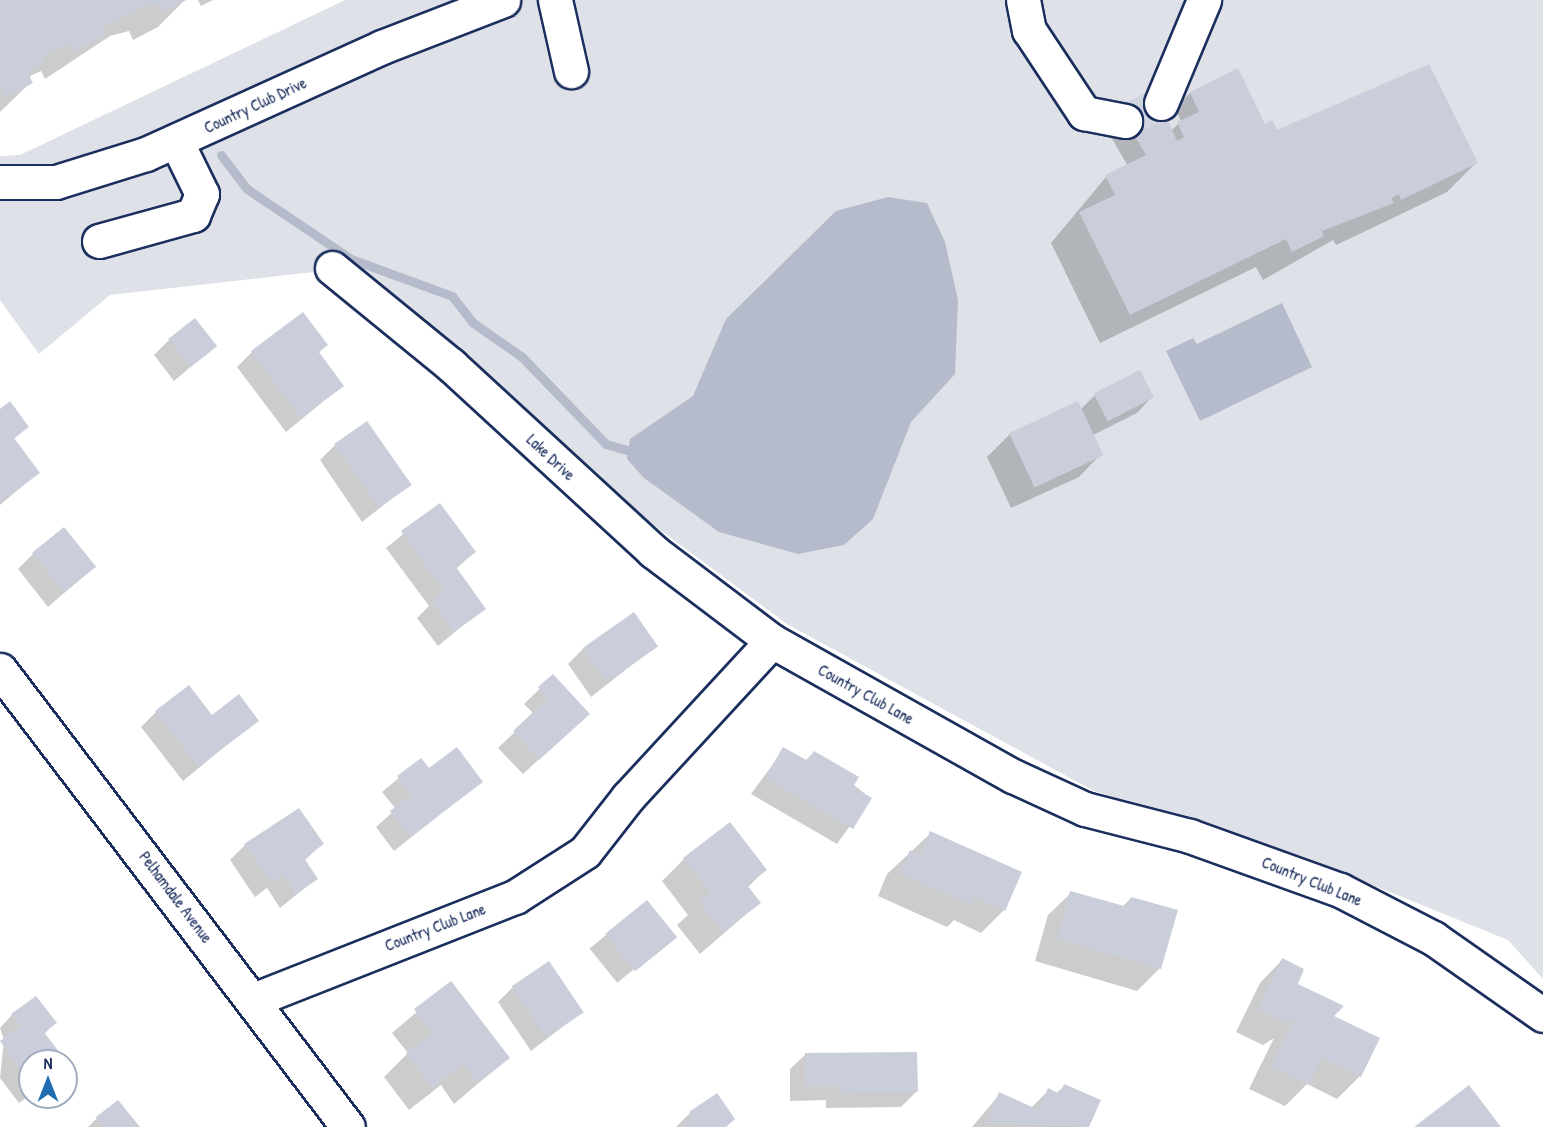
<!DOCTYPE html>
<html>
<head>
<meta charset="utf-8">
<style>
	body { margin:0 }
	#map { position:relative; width:1543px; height:1127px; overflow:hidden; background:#fff; font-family:"Patrick Hand",sans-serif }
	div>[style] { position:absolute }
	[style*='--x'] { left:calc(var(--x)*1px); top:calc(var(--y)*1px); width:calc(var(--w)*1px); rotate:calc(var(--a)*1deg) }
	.green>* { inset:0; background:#dee1e7 }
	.water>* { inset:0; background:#b5bbca }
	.shadow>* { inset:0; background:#0003; transform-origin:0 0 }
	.stream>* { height:9px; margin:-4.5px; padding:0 4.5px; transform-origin:4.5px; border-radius:4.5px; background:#b5bbca }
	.building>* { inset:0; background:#caceda; transform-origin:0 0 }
	.minor-tunnel>* { height:33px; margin-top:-16.5px; transform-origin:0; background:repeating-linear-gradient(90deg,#d1d5df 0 33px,transparent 0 49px) }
	.roads { filter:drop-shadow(2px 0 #1b2f5e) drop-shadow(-2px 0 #1b2f5e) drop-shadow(0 2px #1b2f5e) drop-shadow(0 -2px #1b2f5e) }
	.minor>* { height:33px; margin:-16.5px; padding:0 16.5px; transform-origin:16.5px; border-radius:16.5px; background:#fff }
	span { translate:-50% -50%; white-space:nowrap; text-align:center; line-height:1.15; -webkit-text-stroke:4.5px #fff; paint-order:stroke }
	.street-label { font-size:16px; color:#1b2f5e }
	.north { position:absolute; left:18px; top:1049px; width:60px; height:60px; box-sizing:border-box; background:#fff; border:2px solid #a4acbf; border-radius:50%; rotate:0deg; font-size:16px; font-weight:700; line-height:24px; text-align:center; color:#1b2f5e }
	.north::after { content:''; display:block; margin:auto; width:21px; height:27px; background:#1f6fb2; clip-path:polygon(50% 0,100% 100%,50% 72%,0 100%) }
</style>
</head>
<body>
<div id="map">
	<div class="green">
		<div style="clip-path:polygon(345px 0,1543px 0,1543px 979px,1508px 940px,1301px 856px,1094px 791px,787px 624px,586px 475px,358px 267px,110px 295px,39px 354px,0 300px,0 156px,20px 155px)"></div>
	</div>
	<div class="water">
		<div style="clip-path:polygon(888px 197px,927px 203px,945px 242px,958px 300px,955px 374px,911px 422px,873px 519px,844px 545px,798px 554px,719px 532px,644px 478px,627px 459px,630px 439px,693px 396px,726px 319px,836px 211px)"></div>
		<div style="clip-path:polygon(1282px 303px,1312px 367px,1200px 421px,1166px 351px,1193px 338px,1197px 344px)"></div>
	</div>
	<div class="shadow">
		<div style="clip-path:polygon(0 0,185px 0,158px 27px,133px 40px,129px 31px,110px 36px,45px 79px,41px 71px,30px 76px,31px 82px,0 112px)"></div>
		<div style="clip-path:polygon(198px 0,213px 0,201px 6px)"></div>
		<div style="clip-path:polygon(1190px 93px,1277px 132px,1476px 163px,1447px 192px,1372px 228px,1336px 245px,1333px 240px,1263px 280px,1256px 267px,1100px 343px,1051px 243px,1106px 177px,1128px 166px,1105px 127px,1171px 131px,1181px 121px,1175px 108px)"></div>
		<div style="clip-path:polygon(169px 340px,215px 346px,174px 381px,154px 355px)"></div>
		<div style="clip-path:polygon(326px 345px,318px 353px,342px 386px,286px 432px,237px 367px,252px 352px)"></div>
		<div style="clip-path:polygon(1095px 395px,1152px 397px,1137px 413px,1093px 435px,1101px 454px,1079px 477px,1011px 508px,987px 457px,1010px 434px,1081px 409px)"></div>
		<div style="clip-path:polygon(0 410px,27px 427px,13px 440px,38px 473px,0 505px)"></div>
		<div style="clip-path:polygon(335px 445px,409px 485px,362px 522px,320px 460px)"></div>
		<div style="clip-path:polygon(439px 505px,474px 552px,456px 569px,484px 608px,438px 646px,417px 618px,429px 606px,386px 548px)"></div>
		<div style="clip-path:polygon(33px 554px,94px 567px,48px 607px,18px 569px)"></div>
		<div style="clip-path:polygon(656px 646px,591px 697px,568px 664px,583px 649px)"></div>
		<div style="clip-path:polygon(553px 676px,588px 714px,523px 774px,498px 748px,534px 714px,524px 704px)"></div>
		<div style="clip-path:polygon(156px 712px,212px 717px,257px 720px,183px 781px,141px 727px)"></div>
		<div style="clip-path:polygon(784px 749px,805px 761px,814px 752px,870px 798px,837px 844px,751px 794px)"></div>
		<div style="clip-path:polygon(420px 760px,429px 770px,481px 782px,394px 851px,376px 827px,396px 809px,382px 792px)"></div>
		<div style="clip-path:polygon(931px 833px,1004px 910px,981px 933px,954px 920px,947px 927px,878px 896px,887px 874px)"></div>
		<div style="clip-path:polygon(322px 844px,304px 861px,316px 879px,280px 908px,267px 888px,255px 897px,230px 860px,245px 845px)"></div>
		<div style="clip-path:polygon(684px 859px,765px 870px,747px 888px,759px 903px,700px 954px,677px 925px,688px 915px,662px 881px)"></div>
		<div style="clip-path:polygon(1071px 893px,1122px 907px,1131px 898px,1160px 968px,1137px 991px,1035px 961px,1048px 915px)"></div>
		<div style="left:647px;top:902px;width:44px;height:74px;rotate:51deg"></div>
		<div style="clip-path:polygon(1282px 960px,1296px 984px,1332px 1017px,1360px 1076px,1337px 1099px,1307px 1084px,1285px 1106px,1249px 1089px,1274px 1038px,1263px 1045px,1236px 1032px,1260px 983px)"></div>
		<div style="clip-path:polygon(451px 983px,508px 1058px,454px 1104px,441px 1085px,409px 1110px,384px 1077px,408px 1053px,392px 1033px)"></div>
		<div style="clip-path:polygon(513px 987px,582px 1012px,531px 1051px,498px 1002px)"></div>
		<div style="clip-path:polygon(12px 1015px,55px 1023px,44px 1034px,64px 1061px,30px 1061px,30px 1095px,19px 1103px,0 1078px,4px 1040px,0 1028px)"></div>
		<div style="clip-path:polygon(806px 1054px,916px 1092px,901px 1107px,826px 1108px,826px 1100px,790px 1101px,790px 1069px)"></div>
		<div style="clip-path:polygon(1064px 1086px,1099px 1101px,1088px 1127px,972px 1127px,1000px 1094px,1031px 1108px,1049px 1090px,1056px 1094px)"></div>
		<div style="clip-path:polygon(118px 1102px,138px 1127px,88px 1127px,97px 1118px)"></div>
		<div style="clip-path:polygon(690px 1113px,724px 1127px,676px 1127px)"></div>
	</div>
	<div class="stream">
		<div style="--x:221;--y:155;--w:43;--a:52.6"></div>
		<div style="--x:247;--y:189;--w:125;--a:33.9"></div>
		<div style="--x:351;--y:259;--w:108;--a:20.1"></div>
		<div style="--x:452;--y:296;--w:33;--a:52"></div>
		<div style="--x:472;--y:322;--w:61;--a:35"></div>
		<div style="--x:522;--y:357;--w:121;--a:46"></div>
		<div style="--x:606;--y:444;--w:22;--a:16"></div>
	</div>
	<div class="building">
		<div style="clip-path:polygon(0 0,186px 0,163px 12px,158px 3px,141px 8px,102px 27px,106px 35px,75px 51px,70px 43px,42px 57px,45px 63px,27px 72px,33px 83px,5px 97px,0 87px)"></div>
		<div style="clip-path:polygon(1429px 64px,1478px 163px,1401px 200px,1399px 194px,1391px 198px,1394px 203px,1322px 231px,1324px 236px,1292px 252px,1286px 239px,1130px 315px,1079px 212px,1115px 195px,1105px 175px,1146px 155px,1119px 110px,1156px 92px,1177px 141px,1184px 137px,1177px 122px,1199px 112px,1190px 92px,1238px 68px,1265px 124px,1272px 120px,1277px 130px)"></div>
		<div style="clip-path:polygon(303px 312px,328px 345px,319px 352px,344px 386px,301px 418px,251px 351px)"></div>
		<div style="left:195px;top:318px;width:36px;height:34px;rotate:52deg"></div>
		<div style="left:1140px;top:370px;width:31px;height:52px;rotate:63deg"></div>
		<div style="clip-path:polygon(10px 401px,29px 427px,14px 438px,40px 473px,0 502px,0 409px)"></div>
		<div style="left:1078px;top:401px;width:60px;height:76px;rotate:65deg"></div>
		<div style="left:367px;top:421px;width:78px;height:40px;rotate:55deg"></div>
		<div style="clip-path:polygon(440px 503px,476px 552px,456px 567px,486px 609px,454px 632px,431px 601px,444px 591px,401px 531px)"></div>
		<div style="left:64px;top:527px;width:51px;height:41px;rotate:51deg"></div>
		<div style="left:634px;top:612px;width:42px;height:63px;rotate:55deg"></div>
		<div style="clip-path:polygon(553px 674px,590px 714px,539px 760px,513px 731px,548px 698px,538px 687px)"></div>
		<div style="clip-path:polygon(189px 685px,212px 715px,239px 694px,259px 721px,198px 767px,155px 711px)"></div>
		<div style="clip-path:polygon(457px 747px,483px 782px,410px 837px,390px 811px,412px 795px,397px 776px,421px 758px,429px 768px)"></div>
		<div style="clip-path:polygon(783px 747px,808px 761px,814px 751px,859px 777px,853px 787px,872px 798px,853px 829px,765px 778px)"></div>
		<div style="clip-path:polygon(299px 808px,324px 844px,304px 858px,318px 879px,296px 894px,283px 874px,271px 883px,244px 844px)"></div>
		<div style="clip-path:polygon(730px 822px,767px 870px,747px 885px,761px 903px,723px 932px,699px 901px,710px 893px,683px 858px)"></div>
		<div style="clip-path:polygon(930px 831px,1022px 872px,1005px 911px,975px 897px,971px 905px,899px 873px,910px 850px,920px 855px)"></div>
		<div style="clip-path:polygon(1070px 891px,1128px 907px,1131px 897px,1178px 910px,1161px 969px,1057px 939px)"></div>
		<div style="left:647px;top:900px;width:48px;height:54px;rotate:51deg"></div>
		<div style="clip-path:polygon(1282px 958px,1304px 969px,1298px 984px,1344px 1006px,1334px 1016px,1380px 1038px,1361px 1077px,1322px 1058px,1309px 1085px,1271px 1066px,1294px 1018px,1286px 1023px,1258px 1009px)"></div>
		<div style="left:549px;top:961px;width:62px;height:45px;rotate:56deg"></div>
		<div style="clip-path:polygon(451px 981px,510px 1058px,478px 1083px,464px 1064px,432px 1088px,406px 1053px,432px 1033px,414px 1009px)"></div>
		<div style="clip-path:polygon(36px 996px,57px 1023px,44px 1032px,66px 1061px,30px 1061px,30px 1082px,0 1041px,20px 1026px,11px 1014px)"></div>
		<div style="clip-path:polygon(917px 1052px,918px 1092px,841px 1093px,841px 1086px,805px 1086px,805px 1053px)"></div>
		<div style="clip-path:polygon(1064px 1084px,1101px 1100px,1089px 1127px,986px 1123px,999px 1092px,1039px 1110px,1048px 1088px,1060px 1094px)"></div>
		<div style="clip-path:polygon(1469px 1085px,1501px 1127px,1414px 1127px)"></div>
		<div style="clip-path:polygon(717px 1093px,735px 1119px,726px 1127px,681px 1127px,694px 1118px,689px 1112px)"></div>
		<div style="clip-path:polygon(118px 1100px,140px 1127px,103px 1127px,96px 1117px)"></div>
	</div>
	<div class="minor-tunnel">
		<div style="--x:1125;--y:121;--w:40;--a:-26.6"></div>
	</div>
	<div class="roads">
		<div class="minor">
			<div style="--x:555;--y:0;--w:73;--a:77.3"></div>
			<div style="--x:1023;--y:0;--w:31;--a:79"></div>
			<div style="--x:1029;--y:30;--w:100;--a:56.5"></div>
			<div style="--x:1084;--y:113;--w:42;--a:11"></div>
			<div style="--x:1161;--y:103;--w:112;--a:-67.3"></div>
			<div style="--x:0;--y:182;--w:56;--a:0"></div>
			<div style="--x:56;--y:182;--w:94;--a:-17.3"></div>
			<div style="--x:146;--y:154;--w:259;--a:-24.4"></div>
			<div style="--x:382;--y:47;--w:130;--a:-21.2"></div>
			<div style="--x:99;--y:241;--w:98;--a:-15.5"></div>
			<div style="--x:193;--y:215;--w:23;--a:-67"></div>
			<div style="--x:202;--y:194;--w:59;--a:-116.1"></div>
			<div style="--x:332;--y:268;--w:154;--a:39.2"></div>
			<div style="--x:451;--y:365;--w:275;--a:42.6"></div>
			<div style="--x:653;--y:551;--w:149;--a:37.1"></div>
			<div style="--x:772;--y:641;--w:276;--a:29.3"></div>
			<div style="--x:1013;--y:776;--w:79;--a:24.6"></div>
			<div style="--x:1085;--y:809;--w:108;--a:14.4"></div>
			<div style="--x:1190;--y:836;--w:159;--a:19.8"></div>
			<div style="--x:1340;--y:890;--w:105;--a:27.3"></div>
			<div style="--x:1433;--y:938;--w:134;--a:35"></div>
			<div style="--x:0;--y:670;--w:574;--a:52.71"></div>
			<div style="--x:253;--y:1000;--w:282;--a:-21.5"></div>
			<div style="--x:515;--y:897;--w:83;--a:-32.7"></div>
			<div style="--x:585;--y:852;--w:70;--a:-52"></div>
			<div style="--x:628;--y:797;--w:212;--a:-47.3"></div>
		</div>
	</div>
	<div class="street-label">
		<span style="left:255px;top:105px;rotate:-25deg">Country Club Drive</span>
		<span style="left:551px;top:457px;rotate:43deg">Lake Drive</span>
		<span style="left:866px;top:694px;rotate:29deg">Country Club Lane</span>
		<span style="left:1312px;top:881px;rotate:22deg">Country Club Lane</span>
		<span style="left:176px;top:897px;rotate:53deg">Pelhamdale Avenue</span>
		<span style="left:435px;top:927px;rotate:-21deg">Country Club Lane</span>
	</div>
	<div class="north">N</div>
</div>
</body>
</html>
